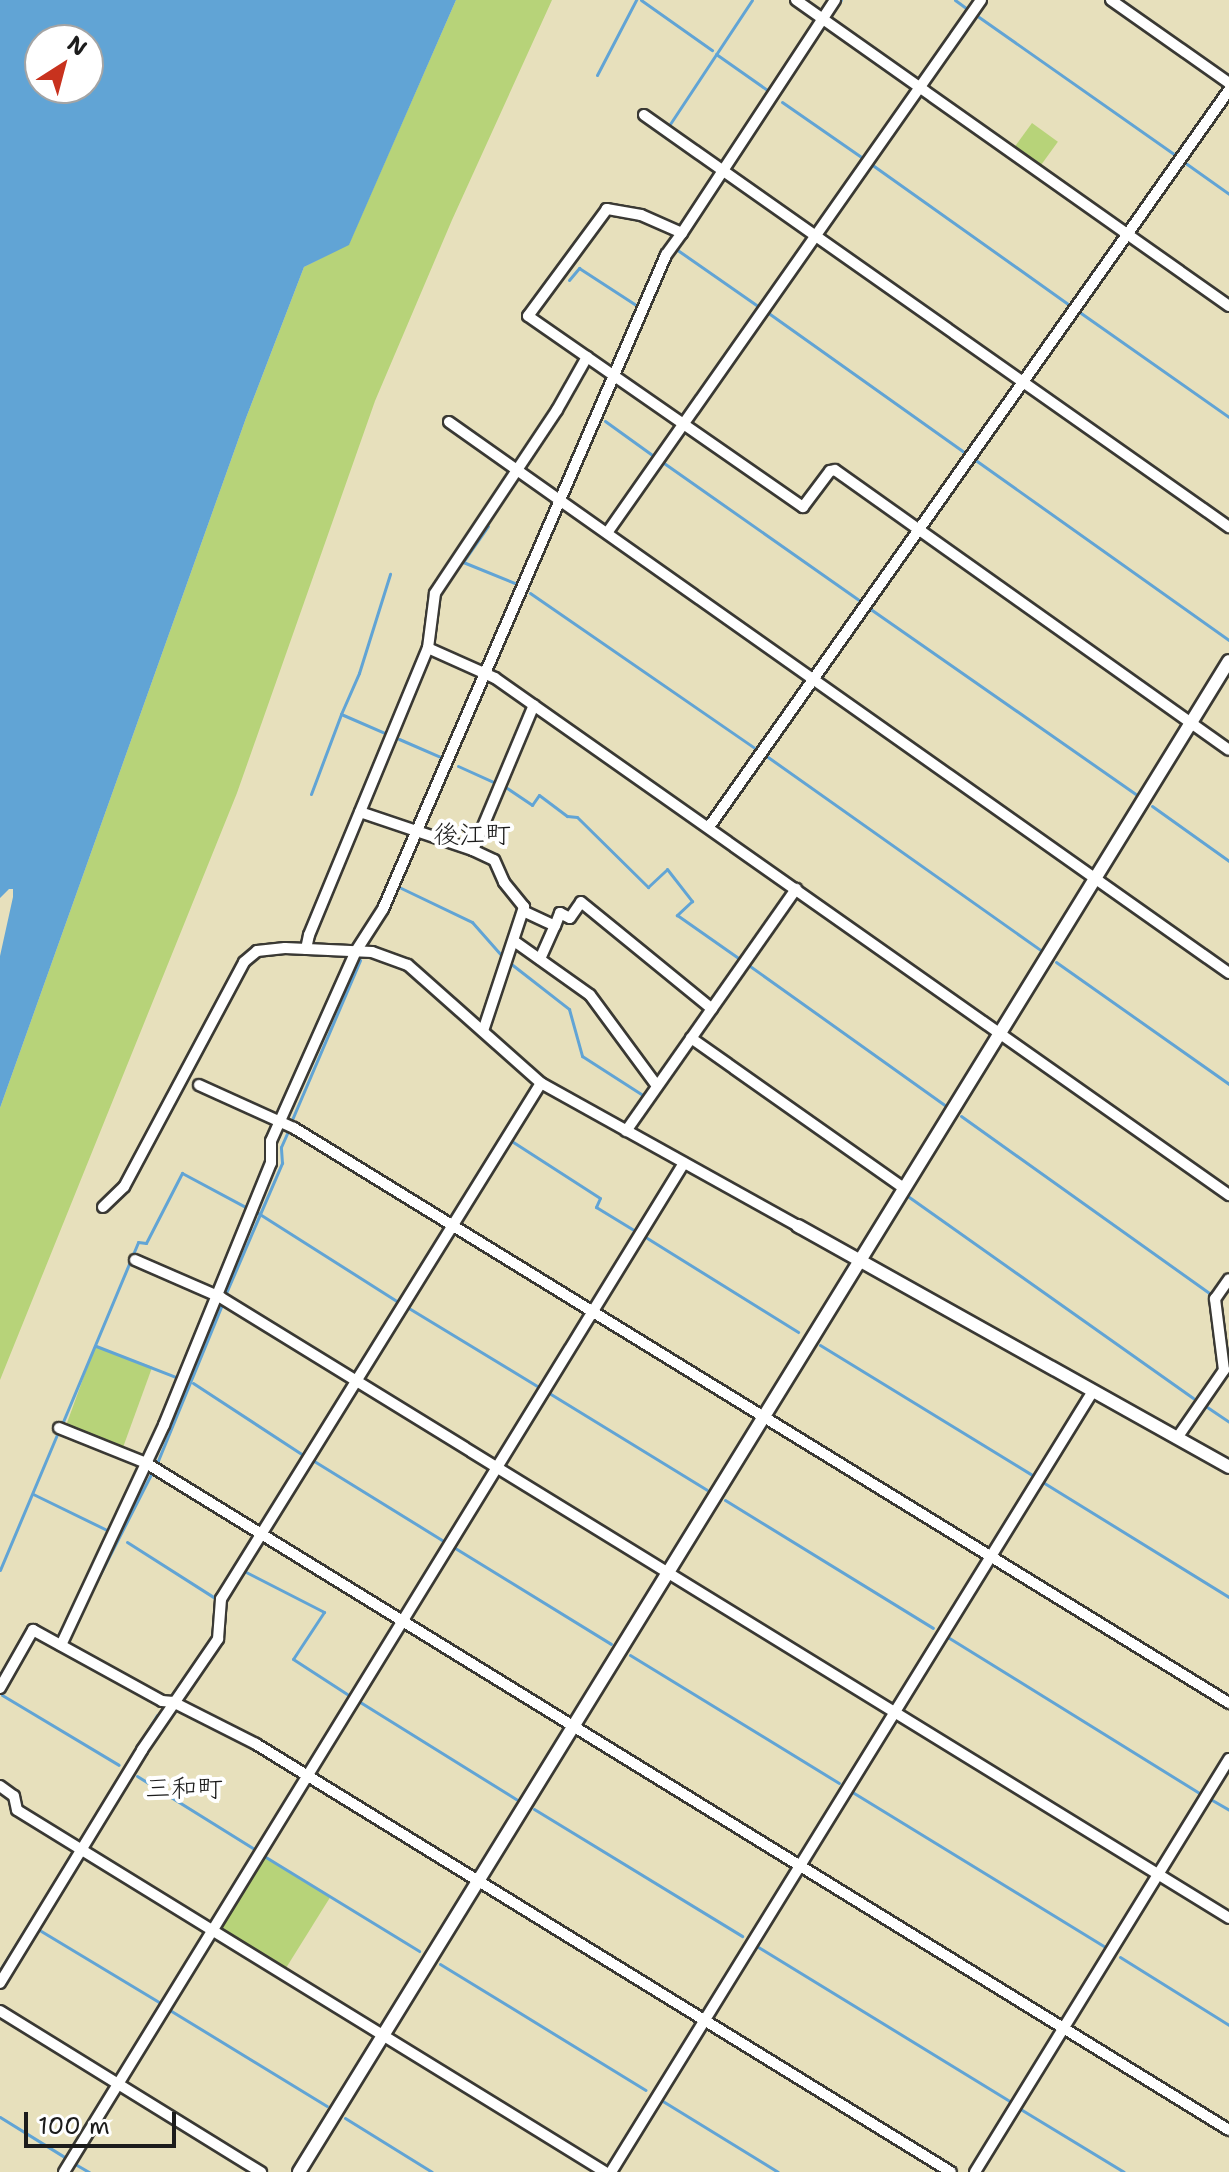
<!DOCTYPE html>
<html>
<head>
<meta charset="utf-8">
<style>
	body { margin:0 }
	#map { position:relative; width:1229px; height:2172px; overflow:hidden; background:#e7e0bc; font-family:"Shantell Sans","Klee One",sans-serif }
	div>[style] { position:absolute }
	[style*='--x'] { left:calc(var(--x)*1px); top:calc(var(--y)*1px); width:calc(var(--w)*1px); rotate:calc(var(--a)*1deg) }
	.green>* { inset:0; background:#b7d379; transform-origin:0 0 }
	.water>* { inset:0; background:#61a4d5 }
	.stream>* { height:3px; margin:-1.5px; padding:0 1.5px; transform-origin:1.5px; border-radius:1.5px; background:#61a4d5 }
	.roads { filter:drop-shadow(2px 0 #3a3934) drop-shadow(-2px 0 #3a3934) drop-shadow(0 2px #3a3934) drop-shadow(0 -2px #3a3934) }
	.minor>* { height:10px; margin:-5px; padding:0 5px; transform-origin:5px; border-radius:5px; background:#fff }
	.tertiary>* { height:12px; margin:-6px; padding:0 6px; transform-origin:6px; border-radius:6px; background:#fff }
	span { translate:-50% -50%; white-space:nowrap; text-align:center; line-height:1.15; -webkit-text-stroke:8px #fff; paint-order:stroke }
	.quarter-label { font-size:26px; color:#1c1c1c }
	.north { position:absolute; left:24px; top:24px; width:80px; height:80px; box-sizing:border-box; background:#fff; border:2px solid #a4a4a4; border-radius:50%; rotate:36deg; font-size:22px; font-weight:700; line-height:32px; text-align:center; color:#1c1c1c }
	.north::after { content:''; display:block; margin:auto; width:28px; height:36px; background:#c8321e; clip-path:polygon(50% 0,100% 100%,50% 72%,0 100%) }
	.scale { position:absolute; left:24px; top:2112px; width:152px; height:36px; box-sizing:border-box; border:4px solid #1c1c1c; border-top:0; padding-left:10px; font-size:24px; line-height:28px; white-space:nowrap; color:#1c1c1c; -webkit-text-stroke:6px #fff; paint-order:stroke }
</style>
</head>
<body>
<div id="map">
	<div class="green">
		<div style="clip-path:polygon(456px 0,552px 0,452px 220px,375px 401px,237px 793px,0 1380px,0 1108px,246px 418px,304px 267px,349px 244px)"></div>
		<div style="left:1032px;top:123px;width:32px;height:32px;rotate:36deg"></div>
		<div style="left:95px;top:1346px;width:61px;height:85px;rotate:20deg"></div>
		<div style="left:264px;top:1856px;width:78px;height:85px;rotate:32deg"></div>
	</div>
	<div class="water">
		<div style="clip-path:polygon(evenodd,0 0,456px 0,349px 245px,304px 267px,246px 418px,0 1108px,0 956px,13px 897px,13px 889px,9px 889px,0 898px,0 0,88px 40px,88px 88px,40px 88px,40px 40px,88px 40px)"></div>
	</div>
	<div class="stream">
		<div style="--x:641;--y:0;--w:87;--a:35.2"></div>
		<div style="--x:955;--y:0;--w:19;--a:36"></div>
		<div style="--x:976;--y:15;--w:247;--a:35.1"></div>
		<div style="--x:810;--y:47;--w:56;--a:-56.6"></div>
		<div style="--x:716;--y:54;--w:66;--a:35.1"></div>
		<div style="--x:597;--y:75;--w:85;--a:-62.5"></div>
		<div style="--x:782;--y:102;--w:100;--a:34.8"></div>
		<div style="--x:668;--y:127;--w:152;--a:-56.5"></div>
		<div style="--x:1184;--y:162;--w:55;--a:35.4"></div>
		<div style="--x:871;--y:164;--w:245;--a:35.4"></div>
		<div style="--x:676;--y:249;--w:101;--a:34.9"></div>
		<div style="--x:569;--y:280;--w:16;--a:-50"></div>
		<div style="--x:579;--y:268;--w:72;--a:33"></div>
		<div style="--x:1078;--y:311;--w:184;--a:35.1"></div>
		<div style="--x:767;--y:312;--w:245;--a:35.4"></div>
		<div style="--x:605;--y:421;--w:62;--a:35.8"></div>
		<div style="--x:974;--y:459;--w:313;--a:35.4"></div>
		<div style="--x:661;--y:461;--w:247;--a:35.1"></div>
		<div style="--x:488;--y:526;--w:44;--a:124.8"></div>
		<div style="--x:463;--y:562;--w:58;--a:22.2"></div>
		<div style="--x:530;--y:593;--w:278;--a:34.6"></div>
		<div style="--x:869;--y:608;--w:325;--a:34.9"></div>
		<div style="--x:341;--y:714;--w:45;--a:-66.3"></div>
		<div style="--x:359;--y:673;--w:104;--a:-72.6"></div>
		<div style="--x:399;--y:739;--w:48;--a:23.4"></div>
		<div style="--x:765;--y:755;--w:339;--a:35.3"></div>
		<div style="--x:458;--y:766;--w:44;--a:24.2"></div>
		<div style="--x:504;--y:786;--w:34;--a:34"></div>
		<div style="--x:532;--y:805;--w:12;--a:-55"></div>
		<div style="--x:539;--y:795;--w:35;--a:37"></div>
		<div style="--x:567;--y:816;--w:10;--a:6"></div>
		<div style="--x:577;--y:817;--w:100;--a:44.6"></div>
		<div style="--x:648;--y:887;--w:26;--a:-43"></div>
		<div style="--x:667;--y:869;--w:41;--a:52"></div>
		<div style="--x:692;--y:901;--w:21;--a:137"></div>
		<div style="--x:677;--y:915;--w:78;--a:35.1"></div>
		<div style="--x:311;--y:794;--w:85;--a:-69.4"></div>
		<div style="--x:341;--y:714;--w:48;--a:23.4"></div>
		<div style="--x:1152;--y:806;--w:95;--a:35.5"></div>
		<div style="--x:401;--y:888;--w:79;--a:25.6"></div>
		<div style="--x:472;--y:922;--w:45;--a:48.6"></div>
		<div style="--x:1056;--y:962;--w:212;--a:35.2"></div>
		<div style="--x:510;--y:963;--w:75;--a:37.9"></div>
		<div style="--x:569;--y:1009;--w:49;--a:74.5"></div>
		<div style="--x:582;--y:1056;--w:74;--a:32.8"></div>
		<div style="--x:644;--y:1096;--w:14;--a:-54"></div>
		<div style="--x:747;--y:964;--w:244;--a:35.5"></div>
		<div style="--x:711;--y:1000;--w:38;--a:-55"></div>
		<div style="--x:961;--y:1116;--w:307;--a:35.5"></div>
		<div style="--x:291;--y:1122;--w:176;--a:-66.9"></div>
		<div style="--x:510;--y:1140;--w:107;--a:32.8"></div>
		<div style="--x:600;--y:1198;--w:10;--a:114"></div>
		<div style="--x:596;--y:1207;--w:48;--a:31.4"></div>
		<div style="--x:909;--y:1197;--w:348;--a:35.3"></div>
		<div style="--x:258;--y:1213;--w:166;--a:32.4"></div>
		<div style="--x:647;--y:1238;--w:178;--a:31.9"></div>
		<div style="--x:226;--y:1293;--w:142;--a:-66.7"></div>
		<div style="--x:282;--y:1163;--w:16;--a:-94"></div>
		<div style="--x:281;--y:1147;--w:20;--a:-66"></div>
		<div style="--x:407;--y:1307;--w:156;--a:31.3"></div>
		<div style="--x:1225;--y:1340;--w:13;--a:81"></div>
		<div style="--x:820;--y:1345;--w:251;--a:31.5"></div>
		<div style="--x:1034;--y:1476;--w:87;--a:121.9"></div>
		<div style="--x:96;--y:1346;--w:88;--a:21.3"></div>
		<div style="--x:193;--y:1383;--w:131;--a:33.2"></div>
		<div style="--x:549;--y:1393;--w:185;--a:31.5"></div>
		<div style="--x:1207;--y:1407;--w:27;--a:34"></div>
		<div style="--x:62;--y:1424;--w:197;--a:-67.3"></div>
		<div style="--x:138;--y:1242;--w:8;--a:7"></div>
		<div style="--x:146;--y:1243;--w:79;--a:-62.8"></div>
		<div style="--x:182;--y:1173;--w:76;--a:28.2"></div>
		<div style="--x:314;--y:1461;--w:154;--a:31.7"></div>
		<div style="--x:157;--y:1463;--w:174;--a:-67.7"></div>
		<div style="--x:1041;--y:1481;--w:221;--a:31.7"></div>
		<div style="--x:33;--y:1494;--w:85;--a:26"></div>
		<div style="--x:725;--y:1500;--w:244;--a:31.6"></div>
		<div style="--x:127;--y:1542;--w:104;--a:32.5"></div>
		<div style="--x:215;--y:1598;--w:10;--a:-53"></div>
		<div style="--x:455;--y:1548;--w:183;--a:31.6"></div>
		<div style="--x:0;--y:1570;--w:150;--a:-67.2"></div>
		<div style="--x:244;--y:1571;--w:90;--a:27.1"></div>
		<div style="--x:324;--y:1612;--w:56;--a:123.4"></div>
		<div style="--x:293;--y:1659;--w:68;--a:33"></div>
		<div style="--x:94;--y:1586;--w:128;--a:-63"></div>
		<div style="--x:946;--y:1636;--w:298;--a:31.8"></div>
		<div style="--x:630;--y:1655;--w:245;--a:31.5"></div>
		<div style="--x:2;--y:1695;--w:136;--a:30.9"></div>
		<div style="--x:360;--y:1702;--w:184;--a:31.9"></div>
		<div style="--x:892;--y:1706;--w:172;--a:-58.3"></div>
		<div style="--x:137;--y:1776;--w:140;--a:31.9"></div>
		<div style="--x:849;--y:1790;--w:300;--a:31.5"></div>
		<div style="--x:1212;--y:1800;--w:20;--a:30"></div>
		<div style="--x:534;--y:1809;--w:244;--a:31.4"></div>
		<div style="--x:79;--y:1842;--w:149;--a:-58.4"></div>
		<div style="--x:264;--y:1856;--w:182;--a:31.5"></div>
		<div style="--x:798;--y:1859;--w:172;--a:-58.5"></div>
		<div style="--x:41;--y:1931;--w:141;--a:31.1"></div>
		<div style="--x:755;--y:1945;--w:299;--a:31.5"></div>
		<div style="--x:1120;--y:1957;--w:128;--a:32"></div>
		<div style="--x:440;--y:1964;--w:241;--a:31.5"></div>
		<div style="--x:0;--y:1970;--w:140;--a:-58.1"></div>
		<div style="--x:168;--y:2009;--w:186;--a:31.4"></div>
		<div style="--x:702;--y:2015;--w:175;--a:-58.6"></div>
		<div style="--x:661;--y:2100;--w:137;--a:31.6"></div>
		<div style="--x:1022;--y:2110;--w:119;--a:31.3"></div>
		<div style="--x:0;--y:2117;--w:78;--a:31.8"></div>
		<div style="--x:345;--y:2118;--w:102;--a:31.8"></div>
		<div style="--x:75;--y:2164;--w:16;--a:30"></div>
	</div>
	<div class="roads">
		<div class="minor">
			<div style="--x:796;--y:0;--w:530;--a:35.25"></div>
			<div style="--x:835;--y:0;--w:279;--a:123.3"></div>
			<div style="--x:682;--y:233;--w:45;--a:-156.3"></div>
			<div style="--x:641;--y:215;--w:35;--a:-170"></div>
			<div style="--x:607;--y:209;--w:133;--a:126.4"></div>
			<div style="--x:528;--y:316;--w:335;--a:34.8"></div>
			<div style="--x:803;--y:507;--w:45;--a:-53.1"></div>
			<div style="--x:830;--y:471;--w:5;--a:-11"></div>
			<div style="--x:835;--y:470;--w:483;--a:35.4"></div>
			<div style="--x:1111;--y:0;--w:144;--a:35.1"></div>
			<div style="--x:644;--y:115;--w:716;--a:35.16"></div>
			<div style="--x:449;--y:422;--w:955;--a:35.24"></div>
			<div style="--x:607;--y:533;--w:651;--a:-54.94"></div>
			<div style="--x:428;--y:648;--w:73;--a:24.1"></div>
			<div style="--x:495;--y:678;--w:898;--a:35.16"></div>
			<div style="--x:360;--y:812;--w:119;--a:18.6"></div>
			<div style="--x:709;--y:827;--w:902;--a:-54.79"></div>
			<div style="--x:523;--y:911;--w:35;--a:25"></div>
			<div style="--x:555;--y:926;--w:14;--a:-69"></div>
			<div style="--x:560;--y:913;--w:11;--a:27"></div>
			<div style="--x:570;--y:918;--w:19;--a:-55"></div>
			<div style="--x:581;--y:902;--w:169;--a:39.2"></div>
			<div style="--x:514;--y:941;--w:93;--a:35.4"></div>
			<div style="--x:590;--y:995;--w:113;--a:53.6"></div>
			<div style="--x:306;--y:949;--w:14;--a:-78"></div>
			<div style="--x:309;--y:935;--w:311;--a:-67.5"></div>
			<div style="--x:428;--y:648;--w:55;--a:-82.7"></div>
			<div style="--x:435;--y:593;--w:220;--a:-56.3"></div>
			<div style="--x:557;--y:410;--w:61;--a:-60.5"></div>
			<div style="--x:540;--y:959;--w:36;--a:-66"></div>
			<div style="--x:483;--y:1031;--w:131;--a:-71.7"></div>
			<div style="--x:524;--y:907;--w:32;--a:-129"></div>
			<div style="--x:504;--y:882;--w:24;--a:-114"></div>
			<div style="--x:494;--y:860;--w:23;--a:-155"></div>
			<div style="--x:473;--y:850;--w:157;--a:-67.2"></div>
			<div style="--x:691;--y:1038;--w:261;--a:35.2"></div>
			<div style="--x:199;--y:1085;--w:104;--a:24.4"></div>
			<div style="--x:294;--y:1128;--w:1098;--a:31.59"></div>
			<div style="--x:626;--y:1131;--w:296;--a:-54.9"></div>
			<div style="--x:103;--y:1207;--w:29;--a:-44"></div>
			<div style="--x:124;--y:1187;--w:255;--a:-61.9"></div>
			<div style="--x:244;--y:962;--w:17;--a:-40"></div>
			<div style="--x:257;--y:951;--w:28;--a:-6"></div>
			<div style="--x:285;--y:948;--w:87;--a:2.6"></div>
			<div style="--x:372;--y:952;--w:38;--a:20"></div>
			<div style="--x:408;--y:965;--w:178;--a:41.6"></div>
			<div style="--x:541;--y:1083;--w:294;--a:29.1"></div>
			<div style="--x:135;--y:1260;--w:93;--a:23.5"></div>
			<div style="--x:220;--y:1297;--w:1185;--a:31.61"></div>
			<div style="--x:59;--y:1428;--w:94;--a:21.9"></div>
			<div style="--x:146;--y:1463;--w:1272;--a:31.63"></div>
			<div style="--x:1177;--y:1438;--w:83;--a:-55.3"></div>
			<div style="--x:1224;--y:1370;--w:72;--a:-97.2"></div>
			<div style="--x:1215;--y:1299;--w:24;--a:-55"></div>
			<div style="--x:61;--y:1645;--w:243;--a:-64.9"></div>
			<div style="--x:164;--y:1425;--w:283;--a:-67.8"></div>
			<div style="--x:271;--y:1163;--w:22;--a:-90"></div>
			<div style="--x:271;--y:1141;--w:208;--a:-65.9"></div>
			<div style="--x:356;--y:951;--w:50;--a:-57.3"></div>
			<div style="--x:383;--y:909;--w:713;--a:-66.6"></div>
			<div style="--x:666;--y:255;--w:27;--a:-54"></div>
			<div style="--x:0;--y:1688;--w:67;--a:-60.4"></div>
			<div style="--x:33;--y:1630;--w:147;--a:28.8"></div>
			<div style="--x:162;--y:1701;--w:11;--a:5"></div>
			<div style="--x:173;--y:1702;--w:93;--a:26.8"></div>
			<div style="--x:256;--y:1744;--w:816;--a:31.63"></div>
			<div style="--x:0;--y:1786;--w:17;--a:36"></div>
			<div style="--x:14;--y:1796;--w:14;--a:78"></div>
			<div style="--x:17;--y:1810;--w:690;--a:31.62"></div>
			<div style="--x:0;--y:1983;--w:273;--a:-58.6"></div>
			<div style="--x:142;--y:1750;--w:135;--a:-55.6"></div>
			<div style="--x:218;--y:1639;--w:40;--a:-85.7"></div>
			<div style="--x:221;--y:1599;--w:607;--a:-58.19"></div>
			<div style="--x:0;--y:2011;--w:307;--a:31.7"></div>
			<div style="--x:64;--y:2172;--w:1184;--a:-58.43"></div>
			<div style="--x:611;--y:2172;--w:918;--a:-58.32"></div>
			<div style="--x:975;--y:2172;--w:485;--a:-58.4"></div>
		</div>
		<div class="tertiary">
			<div style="--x:798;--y:1226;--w:494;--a:29.2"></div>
			<div style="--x:299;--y:2172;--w:1774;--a:-58.39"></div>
		</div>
	</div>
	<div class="quarter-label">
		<span style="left:472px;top:834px">後江町</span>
		<span style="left:184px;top:1788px">三和町</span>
	</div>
	<div class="north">N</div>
	<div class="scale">100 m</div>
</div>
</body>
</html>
